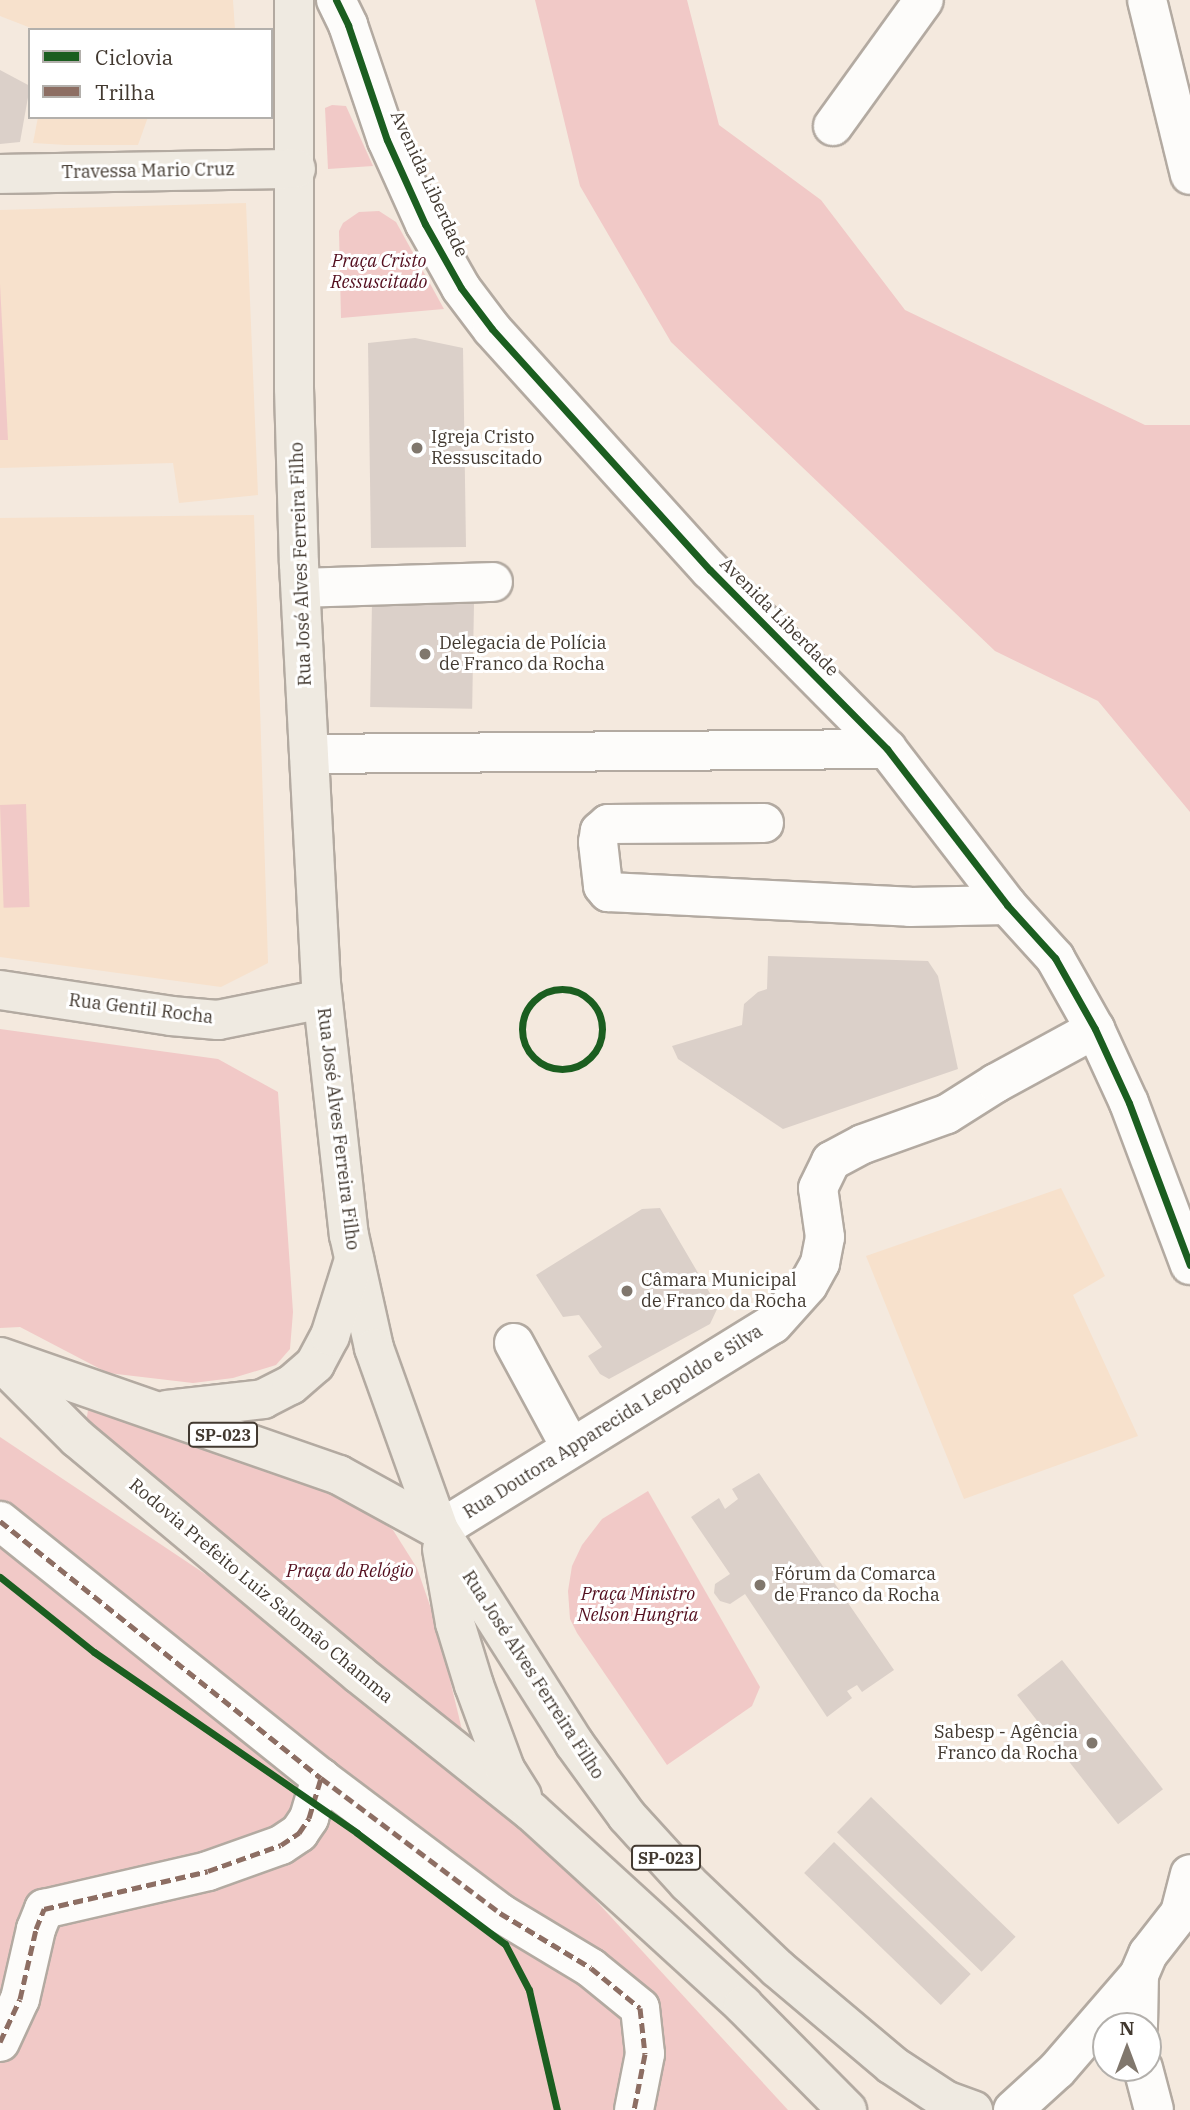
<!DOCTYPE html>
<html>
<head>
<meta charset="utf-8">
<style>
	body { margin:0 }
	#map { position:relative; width:1190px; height:2110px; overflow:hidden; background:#f4e9de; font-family:"IBM Plex Serif",serif }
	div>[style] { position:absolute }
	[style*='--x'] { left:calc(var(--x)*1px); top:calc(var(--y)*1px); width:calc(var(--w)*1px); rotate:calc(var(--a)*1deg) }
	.built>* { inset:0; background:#f7e1cc }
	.green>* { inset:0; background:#f1c9c7; transform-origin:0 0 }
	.building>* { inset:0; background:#dbd0c9; transform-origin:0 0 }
	.roads { filter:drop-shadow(2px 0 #b3aaa1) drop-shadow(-2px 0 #b3aaa1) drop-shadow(0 2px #b3aaa1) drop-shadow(0 -2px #b3aaa1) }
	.minor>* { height:38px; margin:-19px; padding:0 19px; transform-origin:19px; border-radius:19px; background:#fdfcfa }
	.major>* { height:38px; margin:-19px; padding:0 19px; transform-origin:19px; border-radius:19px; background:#efeae1 }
	.quiet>* { height:5px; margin-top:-2.5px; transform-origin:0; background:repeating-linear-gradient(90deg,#8d6e63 0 10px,transparent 0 15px) }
	.cycleway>* { height:7px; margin:-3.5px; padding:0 3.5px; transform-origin:3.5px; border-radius:3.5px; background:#1b5e20 }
	.cycleway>.ring { margin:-3.5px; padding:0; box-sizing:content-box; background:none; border:7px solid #1b5e20; border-radius:50% }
	.dots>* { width:19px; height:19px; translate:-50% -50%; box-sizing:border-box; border:4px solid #fff; border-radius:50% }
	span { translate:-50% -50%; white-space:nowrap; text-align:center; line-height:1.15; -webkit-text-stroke:6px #fff; paint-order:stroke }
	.shield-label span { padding:2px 5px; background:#fff; border:2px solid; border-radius:5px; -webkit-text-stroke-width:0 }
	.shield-label { font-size:16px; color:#423930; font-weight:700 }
	.street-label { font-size:18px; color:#423930 }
	.park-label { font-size:18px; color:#530e1e; font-style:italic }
	.poi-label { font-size:18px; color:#423930 }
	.left { translate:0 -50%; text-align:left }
	.right { translate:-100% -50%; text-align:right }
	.legend { position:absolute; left:28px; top:28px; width:245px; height:91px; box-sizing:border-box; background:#fff; border:2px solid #b3b0ac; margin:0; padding:9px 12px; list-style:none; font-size:21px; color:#423930 }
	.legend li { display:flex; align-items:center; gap:14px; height:35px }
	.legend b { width:35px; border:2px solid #b3b0ac }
	.north { position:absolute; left:1092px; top:2012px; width:70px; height:70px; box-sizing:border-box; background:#fff; border:2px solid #b3b0ac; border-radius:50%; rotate:0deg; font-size:19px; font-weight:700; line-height:28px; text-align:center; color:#423930 }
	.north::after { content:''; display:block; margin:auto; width:24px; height:32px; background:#80776d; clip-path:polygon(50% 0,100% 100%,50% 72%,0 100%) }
</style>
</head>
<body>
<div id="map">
	<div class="built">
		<div style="clip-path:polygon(0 0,233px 0,235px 30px,36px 30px,0 16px)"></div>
		<div style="clip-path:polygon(38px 117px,148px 117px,138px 145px,66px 145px,33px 143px)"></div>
		<div style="clip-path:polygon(246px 203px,258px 495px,179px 503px,173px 463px,0 468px,0 210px)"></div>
		<div style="clip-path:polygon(254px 515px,268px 963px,221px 987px,0 957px,0 518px)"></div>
		<div style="clip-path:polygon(1061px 1188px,1105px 1276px,1073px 1295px,1138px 1436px,964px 1499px,866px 1256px)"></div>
	</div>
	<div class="green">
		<div style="clip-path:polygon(535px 0,687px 0,719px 125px,821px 200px,905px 310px,1145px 425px,1190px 425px,1190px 812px,1098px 701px,995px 651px,671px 342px,580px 186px)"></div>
		<div style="clip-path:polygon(332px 105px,346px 106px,373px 166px,328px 169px,325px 108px)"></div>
		<div style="clip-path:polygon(379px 211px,396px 222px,444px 309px,341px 318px,339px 231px,343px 223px,359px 212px)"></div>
		<div style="clip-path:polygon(0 284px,8px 440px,0 440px)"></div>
		<div style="left:26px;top:804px;width:103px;height:26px;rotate:88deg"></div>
		<div style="clip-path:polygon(0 1029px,218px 1059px,278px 1092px,293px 1312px,290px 1349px,276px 1365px,233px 1378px,193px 1383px,108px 1373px,20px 1327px,0 1328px)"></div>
		<div style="clip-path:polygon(88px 1410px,303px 1481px,354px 1502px,393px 1530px,417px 1568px,437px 1626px,463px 1734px,86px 1423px)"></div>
		<div style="clip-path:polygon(0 1437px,328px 1656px,512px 1809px,788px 2110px,0 2110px)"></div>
		<div style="clip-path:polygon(648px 1491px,760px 1687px,752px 1706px,667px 1765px,577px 1633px,570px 1619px,568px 1591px,572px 1566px,582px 1545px,602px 1519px)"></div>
	</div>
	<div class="building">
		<div style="clip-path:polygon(0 70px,30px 86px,20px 142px,0 144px)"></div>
		<div style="clip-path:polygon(415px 338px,463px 348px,466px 547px,371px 548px,368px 343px)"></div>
		<div style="left:372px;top:602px;width:102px;height:105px;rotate:1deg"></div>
		<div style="clip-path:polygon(768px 956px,928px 961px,938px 976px,958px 1069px,783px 1129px,678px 1059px,672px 1046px,742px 1025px,744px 1004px,758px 992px,767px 989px)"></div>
		<div style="clip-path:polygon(660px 1208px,718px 1307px,710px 1324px,609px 1379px,600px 1374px,588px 1356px,602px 1347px,579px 1315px,563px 1317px,536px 1275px,642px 1209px)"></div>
		<div style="clip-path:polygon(759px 1473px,894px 1670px,862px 1692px,857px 1685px,847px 1691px,852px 1698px,827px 1717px,745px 1594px,730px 1604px,720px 1601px,714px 1593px,715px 1584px,730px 1574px,691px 1517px,719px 1498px,725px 1509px,738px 1499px,732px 1489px)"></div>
		<div style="left:1062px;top:1660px;width:164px;height:57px;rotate:52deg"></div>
		<div style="left:871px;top:1797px;width:201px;height:49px;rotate:44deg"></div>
		<div style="left:834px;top:1842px;width:190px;height:43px;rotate:44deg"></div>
	</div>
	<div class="roads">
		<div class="minor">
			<div style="--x:336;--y:0;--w:28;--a:64"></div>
			<div style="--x:348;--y:25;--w:121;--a:71.3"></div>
			<div style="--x:387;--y:140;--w:92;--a:65.7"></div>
			<div style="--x:425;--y:224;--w:73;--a:60.6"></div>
			<div style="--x:461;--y:288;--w:51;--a:52.9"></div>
			<div style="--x:492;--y:329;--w:325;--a:47.9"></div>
			<div style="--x:710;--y:570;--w:252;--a:45.3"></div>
			<div style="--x:887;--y:749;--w:197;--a:52.4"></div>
			<div style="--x:1007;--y:905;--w:72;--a:47.8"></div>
			<div style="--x:1055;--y:958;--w:81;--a:60.6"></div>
			<div style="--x:1095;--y:1029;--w:81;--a:65.3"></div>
			<div style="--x:1129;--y:1103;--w:173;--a:69.4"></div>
			<div style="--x:1147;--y:0;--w:180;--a:76.2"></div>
			<div style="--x:833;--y:126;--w:155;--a:-54.2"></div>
			<div style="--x:301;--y:588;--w:192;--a:-1.8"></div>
			<div style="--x:309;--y:754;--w:578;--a:-0.5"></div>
			<div style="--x:764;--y:823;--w:156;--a:179.6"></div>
			<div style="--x:608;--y:824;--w:11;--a:139"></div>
			<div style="--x:600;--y:831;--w:11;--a:100"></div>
			<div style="--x:598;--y:842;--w:44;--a:83.5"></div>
			<div style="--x:603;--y:886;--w:8;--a:50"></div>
			<div style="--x:608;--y:892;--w:302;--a:2.8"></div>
			<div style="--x:910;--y:907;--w:97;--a:-1.2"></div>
			<div style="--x:514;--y:1343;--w:117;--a:61.5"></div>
			<div style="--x:0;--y:1521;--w:411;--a:38.7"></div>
			<div style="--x:321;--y:1778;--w:224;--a:37"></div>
			<div style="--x:500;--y:1913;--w:106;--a:31.1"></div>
			<div style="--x:591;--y:1968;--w:63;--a:39.2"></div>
			<div style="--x:640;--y:2008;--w:46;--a:83.8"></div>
			<div style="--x:645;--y:2054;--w:57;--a:101.1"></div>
			<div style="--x:439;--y:1530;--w:392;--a:-31.7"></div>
			<div style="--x:773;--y:1324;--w:52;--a:-48.1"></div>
			<div style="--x:808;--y:1285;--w:25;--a:-61"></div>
			<div style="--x:820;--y:1263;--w:26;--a:-79"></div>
			<div style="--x:825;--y:1237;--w:49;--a:-98.1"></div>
			<div style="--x:818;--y:1188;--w:30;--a:-64"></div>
			<div style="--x:831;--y:1161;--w:36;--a:-28"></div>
			<div style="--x:863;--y:1144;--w:89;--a:-19.7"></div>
			<div style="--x:947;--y:1114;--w:58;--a:-32.3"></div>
			<div style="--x:996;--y:1083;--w:113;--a:-28.6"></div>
			<div style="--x:1138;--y:2026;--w:51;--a:-88.9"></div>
			<div style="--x:0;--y:2042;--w:47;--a:-65.1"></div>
			<div style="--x:20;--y:1999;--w:72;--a:-77.1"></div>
			<div style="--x:36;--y:1929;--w:22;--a:-68"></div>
			<div style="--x:44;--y:1909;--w:168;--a:-13"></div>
			<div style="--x:208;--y:1871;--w:77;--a:-19.6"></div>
			<div style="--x:281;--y:1845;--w:22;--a:-34"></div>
			<div style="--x:299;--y:1833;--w:18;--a:-56"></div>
			<div style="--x:309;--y:1818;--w:42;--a:-73.3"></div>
			<div style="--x:1143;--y:2068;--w:43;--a:75.3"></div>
			<div style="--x:1013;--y:2110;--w:59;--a:-42.3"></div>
			<div style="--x:1057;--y:2070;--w:125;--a:-49.2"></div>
			<div style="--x:1139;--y:1975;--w:23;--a:-67"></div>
			<div style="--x:1148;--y:1954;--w:52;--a:-52"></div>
			<div style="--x:1180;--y:1913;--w:40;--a:-75.6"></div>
		</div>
		<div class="major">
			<div style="--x:294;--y:0;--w:388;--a:90"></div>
			<div style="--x:294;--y:388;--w:176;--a:88.4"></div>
			<div style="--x:299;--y:564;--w:420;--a:87"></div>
			<div style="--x:321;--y:983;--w:254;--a:83.7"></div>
			<div style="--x:349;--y:1235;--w:116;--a:77.5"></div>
			<div style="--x:374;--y:1348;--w:193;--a:70.3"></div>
			<div style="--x:439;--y:1530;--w:252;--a:57.6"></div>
			<div style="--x:574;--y:1743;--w:90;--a:54"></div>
			<div style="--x:627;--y:1816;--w:91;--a:47.7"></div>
			<div style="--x:688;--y:1883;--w:123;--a:43.7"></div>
			<div style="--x:777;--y:1968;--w:150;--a:40.1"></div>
			<div style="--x:892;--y:2065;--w:64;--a:33.4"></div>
			<div style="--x:945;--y:2100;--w:30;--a:20"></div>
			<div style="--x:0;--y:174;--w:296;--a:-1"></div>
			<div style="--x:0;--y:990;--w:173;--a:8.6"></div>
			<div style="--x:171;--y:1016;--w:47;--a:4.9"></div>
			<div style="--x:218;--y:1020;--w:106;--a:-11.4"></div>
			<div style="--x:0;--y:1357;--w:359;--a:19.2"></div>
			<div style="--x:339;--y:1475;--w:114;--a:28.8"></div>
			<div style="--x:0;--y:1361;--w:109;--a:45"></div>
			<div style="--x:77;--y:1438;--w:368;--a:39.9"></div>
			<div style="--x:359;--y:1674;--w:221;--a:38.6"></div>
			<div style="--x:532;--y:1812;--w:286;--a:42.4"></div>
			<div style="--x:743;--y:2005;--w:148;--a:45.3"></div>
			<div style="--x:167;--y:1410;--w:97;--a:-6.5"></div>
			<div style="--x:263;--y:1399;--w:31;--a:-27"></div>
			<div style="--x:291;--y:1385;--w:32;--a:-41"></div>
			<div style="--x:315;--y:1364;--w:32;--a:-62"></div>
			<div style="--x:330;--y:1336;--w:80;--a:-72.5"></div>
			<div style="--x:442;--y:1549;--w:75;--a:80"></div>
			<div style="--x:455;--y:1623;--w:65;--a:73"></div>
			<div style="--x:474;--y:1685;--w:90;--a:69.7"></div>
			<div style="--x:505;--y:1769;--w:32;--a:58"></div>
		</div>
	</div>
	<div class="quiet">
		<div style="--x:0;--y:1521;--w:411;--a:38.7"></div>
		<div style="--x:321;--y:1778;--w:224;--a:37"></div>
		<div style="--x:500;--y:1913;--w:106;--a:31.1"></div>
		<div style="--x:591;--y:1968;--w:63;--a:39.2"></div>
		<div style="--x:640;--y:2008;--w:46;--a:83.8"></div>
		<div style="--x:645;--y:2054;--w:57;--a:101.1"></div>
		<div style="--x:0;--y:2042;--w:47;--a:-65.1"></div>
		<div style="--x:20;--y:1999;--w:72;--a:-77.1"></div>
		<div style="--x:36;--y:1929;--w:22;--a:-68"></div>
		<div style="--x:44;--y:1909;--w:168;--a:-13"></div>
		<div style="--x:208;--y:1871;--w:77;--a:-19.6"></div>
		<div style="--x:281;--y:1845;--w:22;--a:-34"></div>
		<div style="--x:299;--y:1833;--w:18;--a:-56"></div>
		<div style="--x:309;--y:1818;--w:42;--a:-73.3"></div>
	</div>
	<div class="cycleway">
		<div style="--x:336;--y:0;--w:28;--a:64"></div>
		<div style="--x:348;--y:25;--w:121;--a:71.3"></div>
		<div style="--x:387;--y:140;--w:92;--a:65.7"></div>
		<div style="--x:425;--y:224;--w:73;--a:60.6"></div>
		<div style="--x:461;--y:288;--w:51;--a:52.9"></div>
		<div style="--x:492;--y:329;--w:325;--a:47.9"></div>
		<div style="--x:710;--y:570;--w:252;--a:45.3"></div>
		<div style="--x:887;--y:749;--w:197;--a:52.4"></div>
		<div style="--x:1007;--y:905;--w:72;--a:47.8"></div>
		<div style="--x:1055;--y:958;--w:81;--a:60.6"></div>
		<div style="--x:1095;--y:1029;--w:81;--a:65.3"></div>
		<div style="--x:1129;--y:1103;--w:173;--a:69.4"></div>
		<div class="ring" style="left:522px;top:989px;width:73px;height:73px"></div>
		<div style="--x:0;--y:1577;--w:120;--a:38.6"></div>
		<div style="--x:94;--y:1652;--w:319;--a:34.5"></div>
		<div style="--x:357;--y:1833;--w:185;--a:36.9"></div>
		<div style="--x:505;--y:1944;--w:52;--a:62.4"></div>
		<div style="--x:529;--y:1990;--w:123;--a:76.9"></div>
	</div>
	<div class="dots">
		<div style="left:417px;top:448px;background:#80776d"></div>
		<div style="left:425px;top:654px;background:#80776d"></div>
		<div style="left:627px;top:1291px;background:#80776d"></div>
		<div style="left:760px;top:1585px;background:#80776d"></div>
		<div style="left:1092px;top:1743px;background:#80776d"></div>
	</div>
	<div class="shield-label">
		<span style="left:223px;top:1435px">SP-023</span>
		<span style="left:666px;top:1858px">SP-023</span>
	</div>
	<div class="street-label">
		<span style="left:148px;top:171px;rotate:-1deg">Travessa Mario Cruz</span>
		<span style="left:429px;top:184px;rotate:65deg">Avenida Liberdade</span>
		<span style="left:301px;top:564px;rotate:-92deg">Rua José Alves Ferreira Filho</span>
		<span style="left:779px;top:617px;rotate:45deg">Avenida Liberdade</span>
		<span style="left:141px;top:1009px;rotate:7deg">Rua Gentil Rocha</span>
		<span style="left:338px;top:1129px;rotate:83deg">Rua José Alves Ferreira Filho</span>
		<span style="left:613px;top:1422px;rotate:-32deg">Rua Doutora Apparecida Leopoldo e Silva</span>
		<span style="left:261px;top:1591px;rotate:40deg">Rodovia Prefeito Luiz Salomão Chamma</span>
		<span style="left:533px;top:1675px;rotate:57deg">Rua José Alves Ferreira Filho</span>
	</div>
	<div class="park-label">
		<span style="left:379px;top:272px">Praça Cristo<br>Ressuscitado</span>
		<span style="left:350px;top:1571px">Praça do Relógio</span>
		<span style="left:638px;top:1605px">Praça Ministro<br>Nelson Hungria</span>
	</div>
	<div class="poi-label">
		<span class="left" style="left:431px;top:448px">Igreja Cristo<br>Ressuscitado</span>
		<span class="left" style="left:439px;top:654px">Delegacia de Polícia<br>de Franco da Rocha</span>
		<span class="left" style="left:641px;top:1291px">Câmara Municipal<br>de Franco da Rocha</span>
		<span class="left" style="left:774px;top:1585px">Fórum da Comarca<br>de Franco da Rocha</span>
		<span class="right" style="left:1078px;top:1743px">Sabesp - Agência<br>Franco da Rocha</span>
	</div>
	<ul class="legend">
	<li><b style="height:9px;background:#1b5e20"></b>Ciclovia</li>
	<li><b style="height:9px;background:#8d6e63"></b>Trilha</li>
	</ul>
	<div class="north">N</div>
</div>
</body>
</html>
